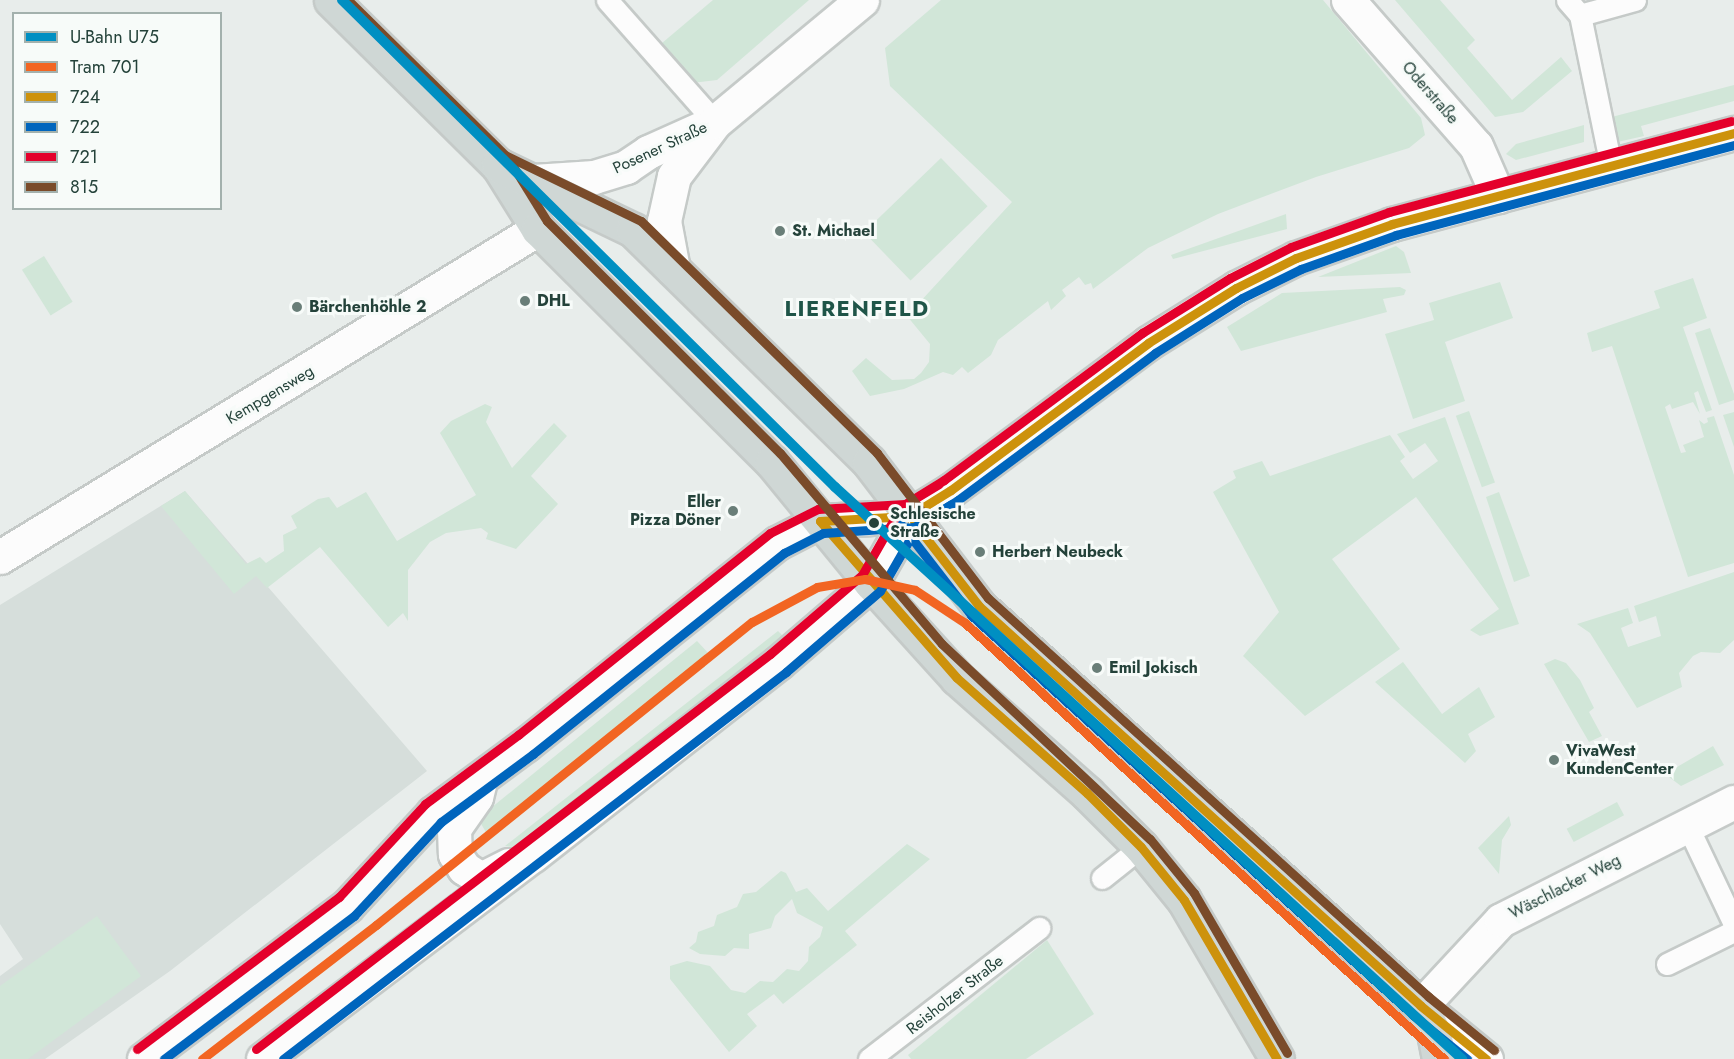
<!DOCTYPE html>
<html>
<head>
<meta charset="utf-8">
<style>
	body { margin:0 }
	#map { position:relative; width:1734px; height:1059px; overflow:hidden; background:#e8edeb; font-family:Jost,sans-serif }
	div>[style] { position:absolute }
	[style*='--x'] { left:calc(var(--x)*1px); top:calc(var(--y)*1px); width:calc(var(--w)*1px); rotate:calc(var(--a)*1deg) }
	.built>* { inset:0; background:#d6dedb }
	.green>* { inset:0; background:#d1e6d8; transform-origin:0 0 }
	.roads { filter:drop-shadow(2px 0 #c5cac8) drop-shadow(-2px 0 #c5cac8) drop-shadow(0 2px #c5cac8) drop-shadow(0 -2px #c5cac8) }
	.service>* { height:21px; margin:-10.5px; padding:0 10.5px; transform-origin:10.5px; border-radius:10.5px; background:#fcfcfc }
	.minor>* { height:33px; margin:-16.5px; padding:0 16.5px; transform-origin:16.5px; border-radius:16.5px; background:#fcfcfc }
	.tertiary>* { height:33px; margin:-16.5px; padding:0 16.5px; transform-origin:16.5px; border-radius:16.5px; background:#fcfcfc }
	.primary>* { height:33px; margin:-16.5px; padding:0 16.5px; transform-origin:16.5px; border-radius:16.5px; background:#cfd7d5 }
	.bus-1>* { height:9px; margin:-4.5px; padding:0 4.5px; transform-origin:4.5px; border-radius:4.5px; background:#cd920c }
	.bus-2>* { height:9px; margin:-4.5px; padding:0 4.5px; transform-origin:4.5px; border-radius:4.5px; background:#0065bd }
	.bus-3>* { height:9px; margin:-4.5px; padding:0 4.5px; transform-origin:4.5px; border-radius:4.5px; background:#e4002b }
	.bus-4>* { height:9px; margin:-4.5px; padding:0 4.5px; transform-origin:4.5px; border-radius:4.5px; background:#7a4b2a }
	.tram-1>* { height:9px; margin:-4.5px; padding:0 4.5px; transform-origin:4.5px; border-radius:4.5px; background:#f26522 }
	.metro-1>* { height:10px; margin:-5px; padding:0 5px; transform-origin:5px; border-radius:5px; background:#008fc2 }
	.dots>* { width:16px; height:16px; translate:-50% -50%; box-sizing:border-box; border:3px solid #f7fbf9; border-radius:50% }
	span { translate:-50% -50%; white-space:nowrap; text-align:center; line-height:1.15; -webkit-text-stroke:6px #f7fbf9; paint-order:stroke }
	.street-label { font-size:16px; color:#24423a }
	.poi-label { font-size:16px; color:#24423a; font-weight:700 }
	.left { translate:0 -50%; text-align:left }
	.right { translate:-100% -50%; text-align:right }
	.stop-label { font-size:16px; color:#24423a; font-weight:700 }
	.district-label { font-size:22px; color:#1f5548; font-weight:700; letter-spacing:1.5px }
	.legend { position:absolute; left:12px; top:12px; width:210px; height:198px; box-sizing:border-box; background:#f7fbf9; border:2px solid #a3b1ad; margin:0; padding:8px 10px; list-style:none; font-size:18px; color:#24423a }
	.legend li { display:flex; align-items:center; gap:12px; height:30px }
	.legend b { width:30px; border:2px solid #a3b1ad }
</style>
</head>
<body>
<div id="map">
	<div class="built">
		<div style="clip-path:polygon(185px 491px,427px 771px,170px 971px,45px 1059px,0 1059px,0 976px,23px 959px,0 924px,0 605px)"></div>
	</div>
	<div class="green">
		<div style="clip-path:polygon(713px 0,809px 0,717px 80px,692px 83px,655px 49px)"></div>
		<div style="clip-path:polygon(941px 0,1323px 0,1421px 118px,1425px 135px,1409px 148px,1316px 177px,1218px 214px,1148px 248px,1093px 289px,1091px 283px,1085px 285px,1079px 277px,1062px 290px,1066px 296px,1051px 310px,1048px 301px,998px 340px,991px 355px,968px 373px,962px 367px,953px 375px,943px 372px,904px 389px,870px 396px,852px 371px,866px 358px,892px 380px,914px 379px,921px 373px,929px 362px,930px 344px,907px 316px,1012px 202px,890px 86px,885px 48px)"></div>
		<div style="clip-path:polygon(1395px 0,1440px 0,1475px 40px,1467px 48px,1512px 100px,1561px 57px,1572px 71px,1523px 112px,1495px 117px)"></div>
		<div style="clip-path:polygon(1734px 85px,1734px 101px,1641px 126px,1644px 136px,1613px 143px,1604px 119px)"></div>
		<div style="clip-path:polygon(1584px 125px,1584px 142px,1516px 160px,1506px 154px,1516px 144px)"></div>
		<div style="left:941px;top:158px;width:67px;height:107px;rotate:46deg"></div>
		<div style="clip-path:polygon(1286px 214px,1287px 229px,1173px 259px,1171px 255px)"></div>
		<div style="clip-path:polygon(1396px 246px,1404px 252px,1411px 273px,1318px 277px)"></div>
		<div style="left:44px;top:256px;width:54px;height:26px;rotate:58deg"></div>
		<div style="clip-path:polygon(1693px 278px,1707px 318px,1683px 327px,1712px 410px,1706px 412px,1698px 391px,1694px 393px,1700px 414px,1693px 402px,1672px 409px,1670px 404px,1665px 407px,1681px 453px,1686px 452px,1683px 445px,1704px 437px,1699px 420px,1704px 424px,1708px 422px,1707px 418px,1714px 416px,1734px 475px,1734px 563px,1688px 577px,1612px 346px,1592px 352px,1587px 333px,1660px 308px,1654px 291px)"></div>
		<div style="clip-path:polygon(1500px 282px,1513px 318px,1445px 342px,1465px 401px,1413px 419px,1385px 334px,1434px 320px,1429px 303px)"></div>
		<div style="clip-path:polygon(1400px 287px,1406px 290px,1404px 295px,1383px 299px,1387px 312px,1241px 351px,1227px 327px,1282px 293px)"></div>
		<div style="clip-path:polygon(1710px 328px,1734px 394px,1734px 400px,1719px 405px,1695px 333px)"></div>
		<div style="clip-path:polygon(485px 404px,492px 407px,486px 422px,512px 468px,554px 423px,567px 436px,531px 476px,558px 504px,516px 549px,486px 539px,488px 533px,481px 528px,446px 533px,430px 542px,408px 570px,408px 621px,403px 613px,388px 627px,320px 547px,267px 588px,256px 576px,234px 594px,161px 506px,185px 491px,246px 564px,260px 557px,266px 563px,284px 551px,283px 535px,297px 528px,291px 516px,318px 499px,329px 497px,337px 508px,366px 492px,397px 541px,476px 495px,440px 433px,451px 421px)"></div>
		<div style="left:1469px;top:411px;width:76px;height:14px;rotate:70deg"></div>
		<div style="clip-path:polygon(1734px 412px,1734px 447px,1723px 415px)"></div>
		<div style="clip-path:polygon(1445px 417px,1519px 624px,1480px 636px,1470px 630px,1499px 609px,1416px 497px,1332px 559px,1400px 649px,1305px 716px,1243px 656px,1279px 612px,1213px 492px,1236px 478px,1233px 471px,1262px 461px,1270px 476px,1390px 435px,1405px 457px,1400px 461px,1413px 479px,1438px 461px,1425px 443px,1410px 453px,1397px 434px)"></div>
		<div style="clip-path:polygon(1499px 492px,1530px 576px,1514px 582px,1486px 497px)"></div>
		<div style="clip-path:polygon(1734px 572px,1734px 640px,1720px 653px,1701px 652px,1693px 656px,1679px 673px,1682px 687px,1637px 708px,1590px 633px,1577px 624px,1628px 608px,1633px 623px,1621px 628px,1628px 647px,1661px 636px,1656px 616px,1639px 622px,1634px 606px)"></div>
		<div style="clip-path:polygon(778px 631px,783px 636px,520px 848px,505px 846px)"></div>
		<div style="clip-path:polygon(697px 641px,711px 656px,487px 834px,480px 822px,481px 816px)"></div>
		<div style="clip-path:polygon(1555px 659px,1566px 663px,1580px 680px,1594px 708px,1589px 712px,1602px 736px,1589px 742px,1544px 664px)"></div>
		<div style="clip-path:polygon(1403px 662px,1442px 714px,1479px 687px,1495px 717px,1468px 734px,1476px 751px,1465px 763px,1375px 682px)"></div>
		<div style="clip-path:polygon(1713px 746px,1724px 765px,1681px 786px,1665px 774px)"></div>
		<div style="left:1617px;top:802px;width:15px;height:57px;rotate:62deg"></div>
		<div style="clip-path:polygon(1509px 816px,1511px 825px,1502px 840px,1499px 874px,1478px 848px)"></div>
		<div style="clip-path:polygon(907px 844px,930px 859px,845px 931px,857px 945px,783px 1004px,774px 994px,747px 1014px,757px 1026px,729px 1052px,670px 979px,670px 966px,687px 961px,710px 966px,731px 990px,745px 993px,760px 981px,773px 982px,787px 969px,799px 971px,808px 961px,809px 947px,820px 937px,823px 927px,797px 913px,792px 899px,775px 916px,771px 928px,749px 934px,749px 949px,734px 948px,725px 956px,700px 954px,689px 948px,696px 942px,698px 932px,714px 926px,717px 915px,737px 907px,743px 894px,756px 892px,781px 871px,786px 873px,796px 892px,807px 888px,828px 911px)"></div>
		<div style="clip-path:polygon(97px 916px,141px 976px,28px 1059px,0 1059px,0 986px)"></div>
		<div style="clip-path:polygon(1047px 940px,1094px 1014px,1026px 1059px,911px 1059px,908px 1055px)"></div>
	</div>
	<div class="roads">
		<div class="service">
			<div style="--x:607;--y:0;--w:163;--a:48.5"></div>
			<div style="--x:1567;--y:0;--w:20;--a:49"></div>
			<div style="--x:1580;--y:15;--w:154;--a:78.4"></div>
			<div style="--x:1580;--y:15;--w:57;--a:-15.3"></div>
			<div style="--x:1687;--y:825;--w:110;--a:64.6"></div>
			<div style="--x:1102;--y:878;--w:50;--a:-38.5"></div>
			<div style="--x:1667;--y:964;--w:75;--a:-26.2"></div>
			<div style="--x:869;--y:1059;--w:215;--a:-37.6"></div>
		</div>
		<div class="minor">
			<div style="--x:1348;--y:0;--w:194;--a:48.8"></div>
			<div style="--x:1476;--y:146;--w:55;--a:66.3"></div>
			<div style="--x:533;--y:181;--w:61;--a:-3.8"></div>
			<div style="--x:594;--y:177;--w:34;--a:-17"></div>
			<div style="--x:626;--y:167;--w:27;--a:-34"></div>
			<div style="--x:648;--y:152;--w:69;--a:-24"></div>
			<div style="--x:673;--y:269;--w:49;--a:-100.6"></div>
			<div style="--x:664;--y:221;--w:46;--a:-77.5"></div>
			<div style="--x:674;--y:176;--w:68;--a:-52.8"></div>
			<div style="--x:715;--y:122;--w:191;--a:-39.7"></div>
			<div style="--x:0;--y:557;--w:630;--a:-31.37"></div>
			<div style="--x:1486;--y:1059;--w:84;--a:-140.8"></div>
			<div style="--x:1421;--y:1006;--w:117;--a:-47.1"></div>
			<div style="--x:1501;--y:920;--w:261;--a:-26.9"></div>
		</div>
		<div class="tertiary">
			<div style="--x:479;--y:785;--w:12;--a:104"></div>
			<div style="--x:476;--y:797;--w:39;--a:125"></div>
			<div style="--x:454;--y:829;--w:25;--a:88"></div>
			<div style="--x:455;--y:854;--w:17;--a:57"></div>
			<div style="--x:464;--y:868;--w:20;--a:33"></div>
			<div style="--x:481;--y:879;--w:31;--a:-27"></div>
			<div style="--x:144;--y:1059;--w:254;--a:-37"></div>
			<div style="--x:347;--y:906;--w:127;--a:-47.2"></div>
			<div style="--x:433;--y:813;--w:114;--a:-36.5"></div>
			<div style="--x:525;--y:745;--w:323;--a:-38.7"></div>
			<div style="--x:777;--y:543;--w:48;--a:-27.1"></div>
			<div style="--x:820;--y:521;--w:89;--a:-3.2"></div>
			<div style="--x:263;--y:1059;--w:338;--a:-37.1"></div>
			<div style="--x:533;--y:855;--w:311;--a:-38.1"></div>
			<div style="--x:778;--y:663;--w:123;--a:-40.7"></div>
			<div style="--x:871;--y:583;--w:77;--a:-60.4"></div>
			<div style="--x:909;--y:516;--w:49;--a:-31.8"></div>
			<div style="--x:951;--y:490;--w:246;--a:-36.7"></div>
			<div style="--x:1148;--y:343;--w:104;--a:-32"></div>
			<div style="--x:1236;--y:288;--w:67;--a:-26.6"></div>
			<div style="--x:1296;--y:258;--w:102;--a:-19.5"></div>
			<div style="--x:1392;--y:224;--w:354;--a:-14.9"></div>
		</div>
		<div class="primary">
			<div style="--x:331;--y:0;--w:235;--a:44.7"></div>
			<div style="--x:498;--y:165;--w:75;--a:58"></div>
			<div style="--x:538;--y:229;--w:330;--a:44.9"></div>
			<div style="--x:772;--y:462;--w:156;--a:50.7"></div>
			<div style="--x:871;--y:583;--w:128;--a:47.8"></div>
			<div style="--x:957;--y:678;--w:174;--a:41.5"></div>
			<div style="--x:1087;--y:793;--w:76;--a:45"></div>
			<div style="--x:1141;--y:847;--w:68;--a:50.9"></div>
			<div style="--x:1184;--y:900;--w:184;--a:59.7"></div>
			<div style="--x:498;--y:165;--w:150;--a:25.7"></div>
			<div style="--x:633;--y:230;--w:331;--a:44.5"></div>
			<div style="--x:869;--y:462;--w:181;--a:52.6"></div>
			<div style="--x:979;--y:606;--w:596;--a:42.14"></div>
			<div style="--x:1421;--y:1006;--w:30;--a:64"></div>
			<div style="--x:1434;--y:1033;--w:26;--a:79"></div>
		</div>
	</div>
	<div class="bus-1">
		<div style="--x:909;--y:516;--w:114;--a:52.1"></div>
		<div style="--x:979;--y:606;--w:596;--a:42.14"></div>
		<div style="--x:1421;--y:1006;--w:84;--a:39.2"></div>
		<div style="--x:820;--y:521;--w:89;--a:-3.2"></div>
		<div style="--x:909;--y:516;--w:49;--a:-31.8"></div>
		<div style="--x:951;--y:490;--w:246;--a:-36.7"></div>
		<div style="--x:1148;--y:343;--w:104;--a:-32"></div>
		<div style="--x:1236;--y:288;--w:67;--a:-26.6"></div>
		<div style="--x:1296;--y:258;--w:102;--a:-19.5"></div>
		<div style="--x:1392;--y:224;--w:354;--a:-14.9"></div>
		<div style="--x:820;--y:521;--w:208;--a:48.9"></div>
		<div style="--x:957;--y:678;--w:174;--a:41.5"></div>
		<div style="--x:1087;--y:793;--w:76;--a:45"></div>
		<div style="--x:1141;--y:847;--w:68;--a:50.9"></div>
		<div style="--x:1184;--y:900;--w:184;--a:59.7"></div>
	</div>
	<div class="bus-2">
		<div style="--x:900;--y:523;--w:116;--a:52.3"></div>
		<div style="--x:971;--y:615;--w:596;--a:42.14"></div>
		<div style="--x:1413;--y:1015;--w:70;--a:39.2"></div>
		<div style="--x:164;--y:1059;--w:238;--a:-37"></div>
		<div style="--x:354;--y:916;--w:128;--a:-47.2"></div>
		<div style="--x:441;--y:822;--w:114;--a:-36.5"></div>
		<div style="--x:533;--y:754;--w:322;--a:-38.7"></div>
		<div style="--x:784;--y:553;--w:44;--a:-27.1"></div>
		<div style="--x:823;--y:533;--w:91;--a:-3.8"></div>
		<div style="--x:914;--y:527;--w:52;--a:-31.5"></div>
		<div style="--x:958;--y:500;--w:246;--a:-36.7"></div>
		<div style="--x:1155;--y:353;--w:103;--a:-32.3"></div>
		<div style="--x:1242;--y:298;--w:66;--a:-26.2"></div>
		<div style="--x:1301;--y:269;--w:101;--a:-19.7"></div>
		<div style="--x:1396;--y:235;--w:350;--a:-14.9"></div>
		<div style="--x:283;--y:1059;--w:635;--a:-37.57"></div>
		<div style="--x:786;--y:672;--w:124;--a:-40.8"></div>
		<div style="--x:880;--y:591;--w:76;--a:-60.1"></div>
		<div style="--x:918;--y:525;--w:39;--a:-32"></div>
	</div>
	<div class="bus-3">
		<div style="--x:137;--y:1049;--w:253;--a:-37"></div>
		<div style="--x:339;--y:897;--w:127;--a:-47.2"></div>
		<div style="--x:425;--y:804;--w:116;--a:-36.6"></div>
		<div style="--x:518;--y:735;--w:323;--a:-38.7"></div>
		<div style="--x:770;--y:533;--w:54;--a:-26.6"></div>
		<div style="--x:818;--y:509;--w:87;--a:-3.3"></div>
		<div style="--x:905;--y:504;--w:46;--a:-31.6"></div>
		<div style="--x:944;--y:480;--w:247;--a:-36.6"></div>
		<div style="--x:1142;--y:333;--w:104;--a:-32"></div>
		<div style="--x:1230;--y:278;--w:68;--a:-26.9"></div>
		<div style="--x:1291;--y:247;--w:104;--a:-19.7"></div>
		<div style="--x:1389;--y:212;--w:354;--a:-14.9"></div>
		<div style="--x:256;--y:1049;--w:648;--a:-37.54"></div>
		<div style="--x:770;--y:654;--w:121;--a:-40.7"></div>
		<div style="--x:862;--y:575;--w:78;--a:-60.2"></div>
		<div style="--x:901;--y:507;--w:44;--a:-31.2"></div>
	</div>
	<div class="bus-4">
		<div style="--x:348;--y:0;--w:221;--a:44.6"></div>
		<div style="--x:505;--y:155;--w:151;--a:25.9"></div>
		<div style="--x:641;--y:221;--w:331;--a:44.5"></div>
		<div style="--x:877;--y:453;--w:183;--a:52.6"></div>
		<div style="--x:988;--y:598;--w:595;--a:42.14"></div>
		<div style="--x:1429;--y:997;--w:84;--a:39.2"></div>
		<div style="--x:511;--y:163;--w:68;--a:58.2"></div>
		<div style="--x:547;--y:221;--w:329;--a:44.9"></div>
		<div style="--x:780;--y:453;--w:250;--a:49.7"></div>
		<div style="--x:942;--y:644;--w:285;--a:43.2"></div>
		<div style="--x:1150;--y:839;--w:70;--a:50.8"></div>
		<div style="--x:1194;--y:893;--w:185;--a:59.8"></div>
	</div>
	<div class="tram-1">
		<div style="--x:202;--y:1059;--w:220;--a:-37.6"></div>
		<div style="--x:376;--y:925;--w:483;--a:-38.9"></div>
		<div style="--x:752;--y:622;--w:74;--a:-28.3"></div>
		<div style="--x:817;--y:587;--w:49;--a:-9.5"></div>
		<div style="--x:865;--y:579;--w:51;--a:12.4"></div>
		<div style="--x:915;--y:590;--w:60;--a:33.4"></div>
		<div style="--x:965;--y:623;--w:648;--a:42.31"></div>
	</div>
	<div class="metro-1">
		<div style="--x:342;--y:0;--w:693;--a:44.65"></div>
		<div style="--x:835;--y:487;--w:849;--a:42.37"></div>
	</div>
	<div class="dots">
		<div style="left:780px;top:231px;background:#697e78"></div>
		<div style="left:525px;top:301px;background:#697e78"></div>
		<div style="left:297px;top:307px;background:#697e78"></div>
		<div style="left:733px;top:511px;background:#697e78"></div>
		<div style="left:874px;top:523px;background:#24423a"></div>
		<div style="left:980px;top:552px;background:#697e78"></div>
		<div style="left:1097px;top:668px;background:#697e78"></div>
		<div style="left:1554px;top:760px;background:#697e78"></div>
	</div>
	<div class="street-label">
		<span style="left:1430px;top:93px;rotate:49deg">Oderstraße</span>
		<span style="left:660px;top:148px;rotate:-25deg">Posener Straße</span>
		<span style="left:270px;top:395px;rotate:-31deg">Kempgensweg</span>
		<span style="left:1565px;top:887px;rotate:-27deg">Wäschlacker Weg</span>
		<span style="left:955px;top:995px;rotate:-38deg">Reisholzer Straße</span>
	</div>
	<div class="poi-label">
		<span class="left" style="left:792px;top:231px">St. Michael</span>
		<span class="left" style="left:537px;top:301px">DHL</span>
		<span class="left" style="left:309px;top:307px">Bärchenhöhle 2</span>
		<span class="right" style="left:721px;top:511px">Eller<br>Pizza Döner</span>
		<span class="left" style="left:992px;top:552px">Herbert Neubeck</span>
		<span class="left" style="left:1109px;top:668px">Emil Jokisch</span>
		<span class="left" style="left:1566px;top:760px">VivaWest<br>KundenCenter</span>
	</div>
	<div class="stop-label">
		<span class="left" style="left:890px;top:523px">Schlesische<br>Straße</span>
	</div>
	<div class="district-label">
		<span style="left:857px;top:309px">LIERENFELD</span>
	</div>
	<ul class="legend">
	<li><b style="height:8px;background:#008fc2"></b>U-Bahn U75</li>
	<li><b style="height:8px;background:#f26522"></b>Tram 701</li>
	<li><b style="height:8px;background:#cd920c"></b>724</li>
	<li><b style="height:8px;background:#0065bd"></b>722</li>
	<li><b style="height:8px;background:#e4002b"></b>721</li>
	<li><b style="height:8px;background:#7a4b2a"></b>815</li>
	</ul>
</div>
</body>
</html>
